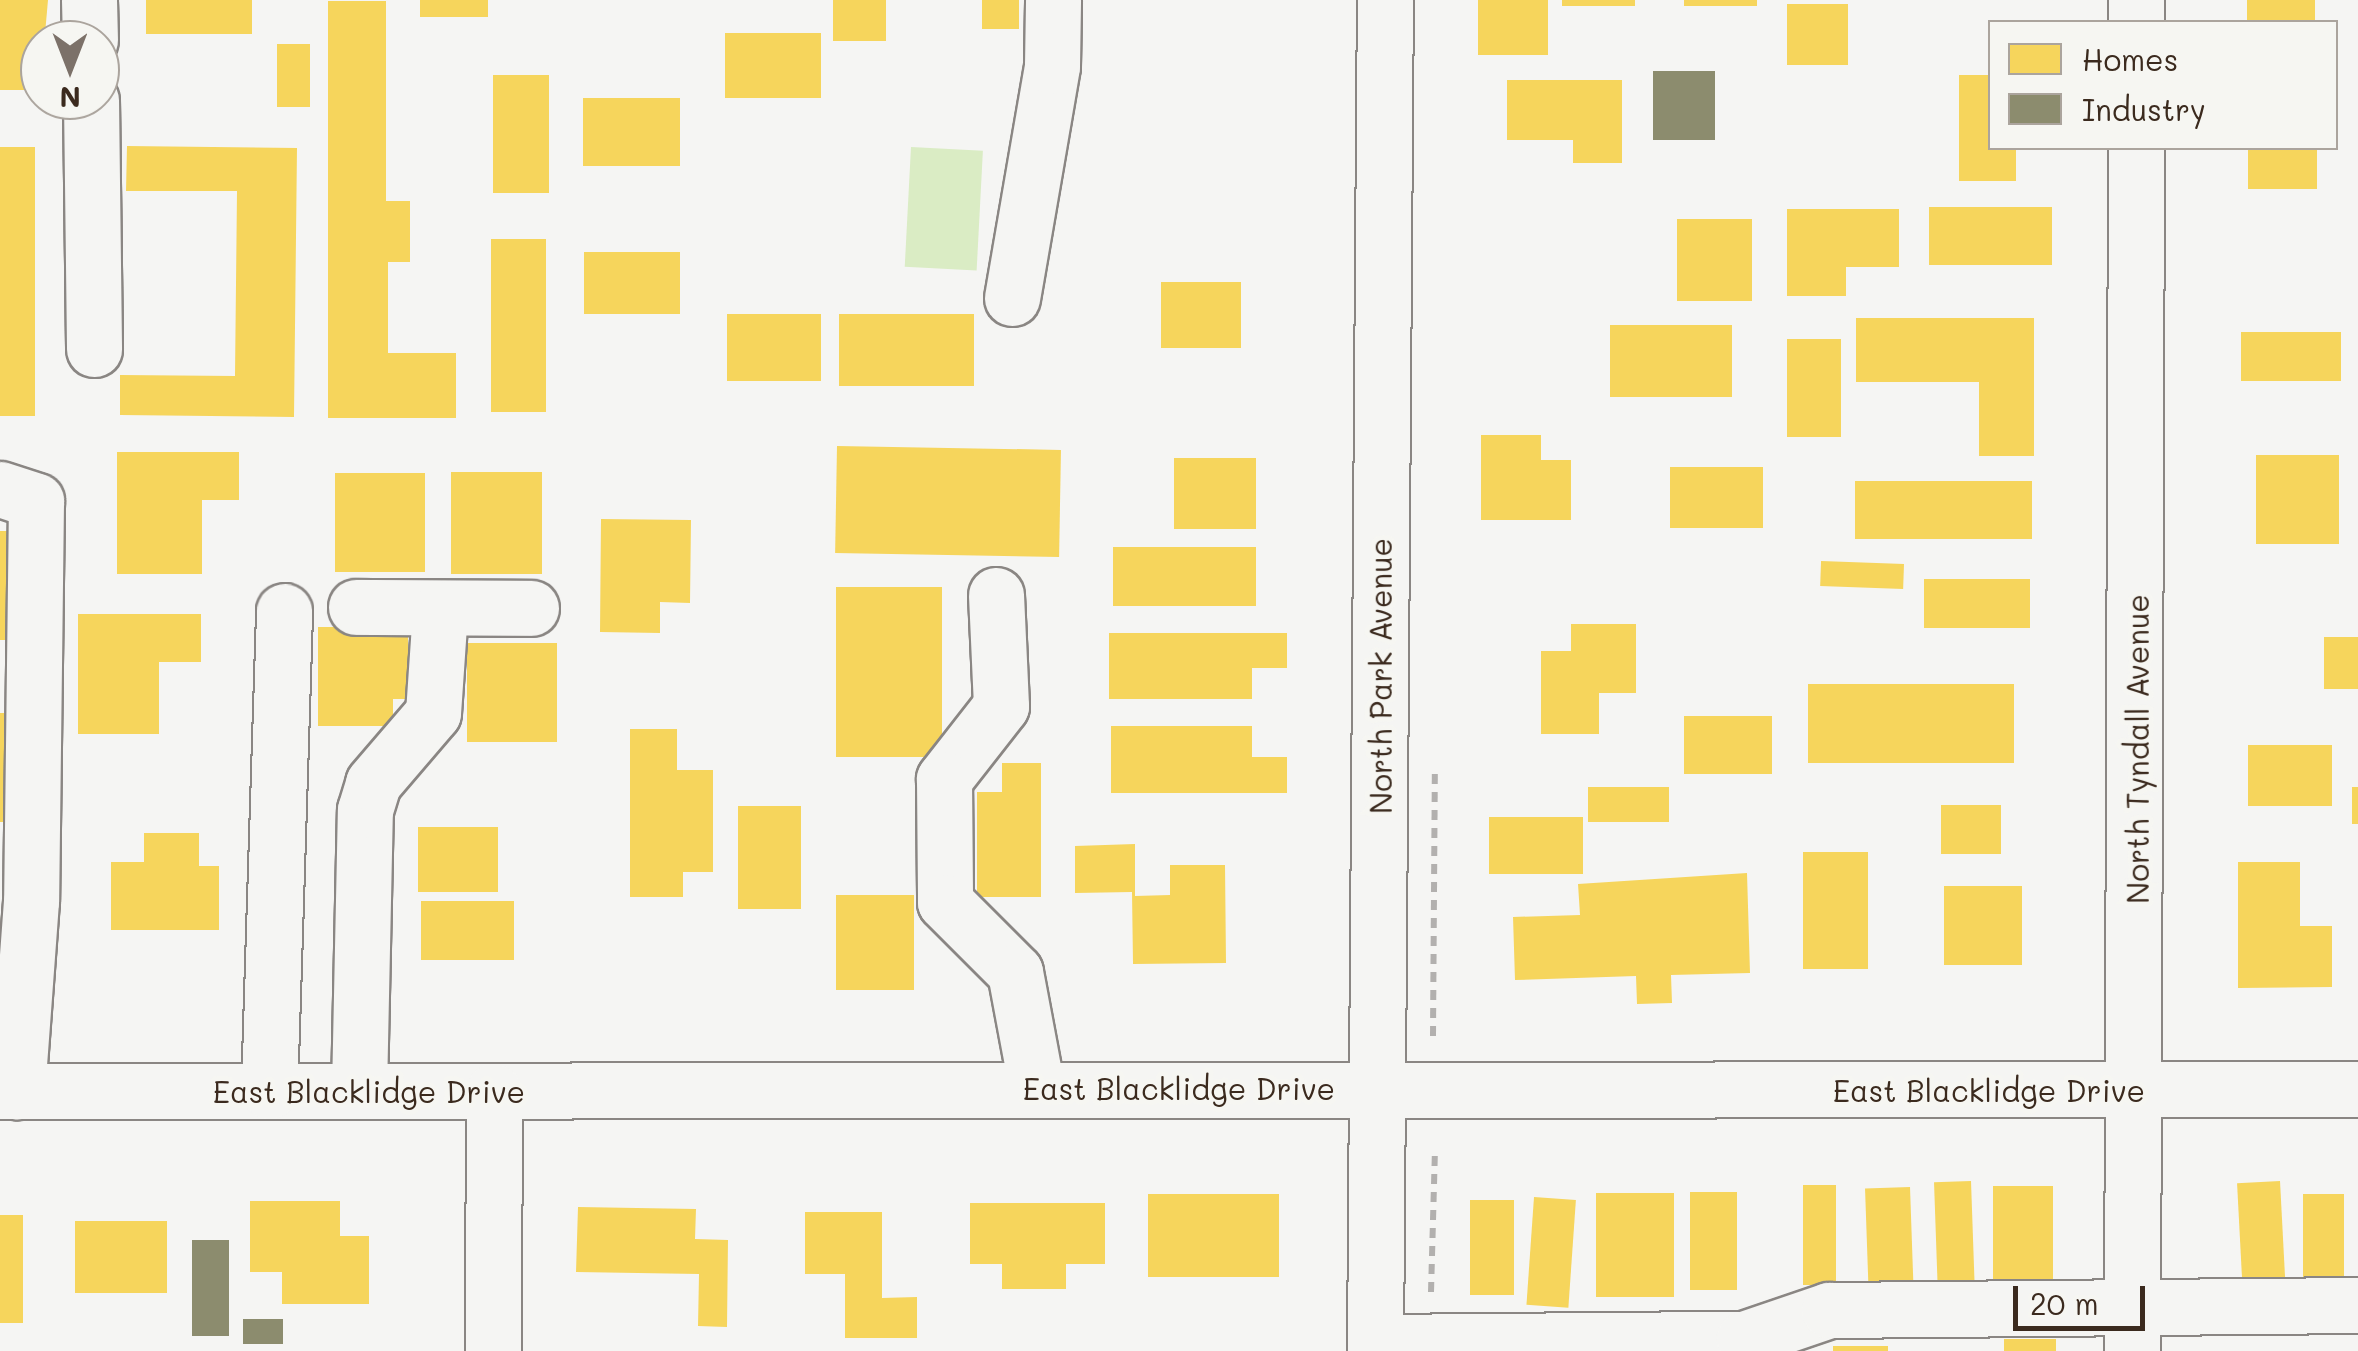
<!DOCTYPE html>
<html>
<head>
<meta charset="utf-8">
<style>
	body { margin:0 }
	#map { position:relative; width:2358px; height:1351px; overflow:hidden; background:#f5f5f3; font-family:Mali,sans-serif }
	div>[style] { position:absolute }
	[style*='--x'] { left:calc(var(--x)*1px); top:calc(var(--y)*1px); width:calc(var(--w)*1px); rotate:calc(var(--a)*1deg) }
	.green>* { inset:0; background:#daecc4; transform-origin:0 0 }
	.homes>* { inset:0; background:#f6d55c; transform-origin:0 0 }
	.industry>* { inset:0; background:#8c8c6e; transform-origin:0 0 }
	.path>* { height:6px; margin-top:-3px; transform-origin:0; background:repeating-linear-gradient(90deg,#b2b0ae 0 10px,transparent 0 18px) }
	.roads { filter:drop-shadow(2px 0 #8a8683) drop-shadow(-2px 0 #8a8683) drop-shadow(0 2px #8a8683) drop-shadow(0 -2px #8a8683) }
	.minor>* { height:55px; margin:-27.5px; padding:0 27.5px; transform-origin:27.5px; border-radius:27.5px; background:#f5f5f3 }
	span { translate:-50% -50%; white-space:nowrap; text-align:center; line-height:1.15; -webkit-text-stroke:10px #f6f6f2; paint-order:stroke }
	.street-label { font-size:30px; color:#3b2a1e }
	.legend { position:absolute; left:1988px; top:20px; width:350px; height:130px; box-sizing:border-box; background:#f6f6f2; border:2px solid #aba49d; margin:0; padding:12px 18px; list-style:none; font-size:30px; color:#3b2a1e }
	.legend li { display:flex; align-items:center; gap:20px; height:50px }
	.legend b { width:50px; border:2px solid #aba49d }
	.north { position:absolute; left:20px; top:20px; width:100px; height:100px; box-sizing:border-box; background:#f6f6f2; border:2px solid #aba49d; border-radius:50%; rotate:180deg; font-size:28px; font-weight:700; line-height:40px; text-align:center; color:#3b2a1e }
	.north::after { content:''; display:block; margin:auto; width:35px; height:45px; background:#7c7169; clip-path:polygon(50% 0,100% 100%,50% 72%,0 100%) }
	.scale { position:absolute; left:2013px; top:1286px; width:132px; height:45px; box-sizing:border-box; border:5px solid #3b2a1e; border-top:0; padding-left:12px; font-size:30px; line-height:35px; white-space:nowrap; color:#3b2a1e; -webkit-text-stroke:8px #f6f6f2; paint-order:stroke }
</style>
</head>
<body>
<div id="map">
	<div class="green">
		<div style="left:911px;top:147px;width:72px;height:120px;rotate:3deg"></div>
	</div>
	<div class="homes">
		<div style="clip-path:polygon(0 0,48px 0,40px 90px,0 90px)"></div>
		<div style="left:146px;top:0;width:106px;height:34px"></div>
		<div style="left:420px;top:0;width:68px;height:17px"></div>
		<div style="left:833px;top:0;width:53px;height:41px"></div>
		<div style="left:982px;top:0;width:37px;height:29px"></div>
		<div style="left:1478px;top:0;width:70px;height:55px"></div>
		<div style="left:1562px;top:0;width:73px;height:6px"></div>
		<div style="left:1684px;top:0;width:73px;height:6px"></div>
		<div style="left:2247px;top:0;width:68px;height:22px"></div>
		<div style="clip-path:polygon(328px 1px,386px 1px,386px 201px,410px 201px,410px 262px,388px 262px,388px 353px,456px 353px,456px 418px,328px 418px)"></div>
		<div style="left:1787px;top:4px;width:61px;height:61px"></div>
		<div style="left:725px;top:33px;width:96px;height:65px"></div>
		<div style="left:277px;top:44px;width:33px;height:63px"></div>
		<div style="left:493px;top:75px;width:56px;height:118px"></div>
		<div style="clip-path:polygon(1959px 75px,1990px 75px,1990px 148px,2016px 148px,2016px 181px,1959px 181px)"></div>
		<div style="clip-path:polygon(1507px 80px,1622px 80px,1622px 163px,1573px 163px,1573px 140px,1507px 140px)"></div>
		<div style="left:583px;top:98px;width:97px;height:68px"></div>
		<div style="clip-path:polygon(127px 146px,297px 148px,294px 417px,120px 415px,120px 375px,235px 376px,237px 191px,126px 191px)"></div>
		<div style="left:0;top:147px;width:35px;height:269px"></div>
		<div style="left:2248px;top:148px;width:69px;height:41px"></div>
		<div style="left:1929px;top:207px;width:123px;height:58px"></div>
		<div style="clip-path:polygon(1787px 209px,1899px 209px,1899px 267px,1846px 267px,1846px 296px,1787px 296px)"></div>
		<div style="left:1677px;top:219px;width:75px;height:82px"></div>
		<div style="left:491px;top:239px;width:55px;height:173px"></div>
		<div style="left:584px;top:252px;width:96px;height:62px"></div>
		<div style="left:1161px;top:282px;width:80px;height:66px"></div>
		<div style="left:727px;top:314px;width:94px;height:67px"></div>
		<div style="left:839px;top:314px;width:135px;height:72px"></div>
		<div style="clip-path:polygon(1856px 318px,2034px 318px,2034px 456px,1979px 456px,1979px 382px,1856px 382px)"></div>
		<div style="left:1610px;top:325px;width:122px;height:72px"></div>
		<div style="left:2341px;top:332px;width:49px;height:100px;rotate:90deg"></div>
		<div style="left:1787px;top:339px;width:54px;height:98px"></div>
		<div style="clip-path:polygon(1481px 435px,1541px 435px,1541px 460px,1571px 460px,1571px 520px,1481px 520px)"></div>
		<div style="left:837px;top:446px;width:224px;height:107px;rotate:1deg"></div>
		<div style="clip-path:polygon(117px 452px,239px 452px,239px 500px,202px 500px,202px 574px,117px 574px)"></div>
		<div style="left:2256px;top:455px;width:83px;height:89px"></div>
		<div style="left:1174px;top:458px;width:82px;height:71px"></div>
		<div style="left:1670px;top:467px;width:93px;height:61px"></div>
		<div style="left:451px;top:472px;width:91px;height:102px"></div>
		<div style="left:335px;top:473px;width:90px;height:99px"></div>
		<div style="left:1855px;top:481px;width:177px;height:58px"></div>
		<div style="clip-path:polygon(601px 519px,691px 520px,690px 603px,660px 602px,660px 633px,600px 632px)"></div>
		<div style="left:0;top:531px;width:22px;height:109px"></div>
		<div style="left:1113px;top:547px;width:143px;height:59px"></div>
		<div style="left:1904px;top:564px;width:25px;height:83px;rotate:92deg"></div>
		<div style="left:1924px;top:579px;width:106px;height:49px"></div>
		<div style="left:836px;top:587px;width:106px;height:170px"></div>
		<div style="clip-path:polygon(78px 614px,201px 614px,201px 662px,159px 662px,159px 734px,78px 734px)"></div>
		<div style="clip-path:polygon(1571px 624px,1636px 624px,1636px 693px,1599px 693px,1599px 734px,1541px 734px,1541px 651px,1571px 651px)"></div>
		<div style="clip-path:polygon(318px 627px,408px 627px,408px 699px,393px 699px,393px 726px,318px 726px)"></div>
		<div style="clip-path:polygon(1109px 633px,1287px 633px,1287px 668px,1252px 668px,1252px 699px,1109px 699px)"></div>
		<div style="left:2324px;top:637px;width:34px;height:52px"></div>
		<div style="left:467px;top:643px;width:90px;height:99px"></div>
		<div style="left:1808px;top:684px;width:206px;height:79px"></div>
		<div style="left:0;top:713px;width:20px;height:109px"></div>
		<div style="left:1684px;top:716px;width:88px;height:58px"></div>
		<div style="clip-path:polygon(1111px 726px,1252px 726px,1252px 757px,1287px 757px,1287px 793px,1111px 793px)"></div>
		<div style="clip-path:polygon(630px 729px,677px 729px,677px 770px,713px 770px,713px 872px,683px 872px,683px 897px,630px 897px)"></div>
		<div style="left:2248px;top:745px;width:84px;height:61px"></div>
		<div style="clip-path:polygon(1002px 763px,1041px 763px,1041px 897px,977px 897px,977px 792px,1002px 792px)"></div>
		<div style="left:1588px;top:787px;width:81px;height:35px"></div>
		<div style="left:2352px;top:787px;width:6px;height:37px"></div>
		<div style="left:1941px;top:805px;width:60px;height:49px"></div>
		<div style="left:738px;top:806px;width:63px;height:103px"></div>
		<div style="left:1489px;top:817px;width:94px;height:57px"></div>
		<div style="left:418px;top:827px;width:80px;height:65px"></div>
		<div style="clip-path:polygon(144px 833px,199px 833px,199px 866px,219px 866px,219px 930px,111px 930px,111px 862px,144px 862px)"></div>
		<div style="clip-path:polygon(1135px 844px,1135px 896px,1170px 895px,1170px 865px,1225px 865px,1226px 963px,1133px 964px,1132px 892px,1075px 893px,1075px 846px)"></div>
		<div style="left:1803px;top:852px;width:65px;height:117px"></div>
		<div style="clip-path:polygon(2238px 862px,2300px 862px,2300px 926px,2332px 926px,2332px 987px,2238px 988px)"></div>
		<div style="clip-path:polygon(1747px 873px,1750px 973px,1671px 975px,1672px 1003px,1637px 1004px,1636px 976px,1515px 980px,1513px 917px,1580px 915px,1578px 884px)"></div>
		<div style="left:1944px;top:886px;width:78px;height:79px"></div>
		<div style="left:836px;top:895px;width:78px;height:95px"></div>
		<div style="left:421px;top:901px;width:93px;height:59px"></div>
		<div style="left:1971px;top:1181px;width:99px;height:37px;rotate:88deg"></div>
		<div style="left:2280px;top:1181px;width:102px;height:43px;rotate:87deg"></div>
		<div style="left:1803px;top:1185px;width:33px;height:100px"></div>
		<div style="left:1993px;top:1186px;width:60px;height:95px"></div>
		<div style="left:1910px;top:1187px;width:97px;height:45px;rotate:88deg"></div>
		<div style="left:1690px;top:1192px;width:47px;height:98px"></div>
		<div style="left:1596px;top:1193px;width:78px;height:104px"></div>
		<div style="left:1148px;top:1194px;width:131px;height:83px"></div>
		<div style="left:2303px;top:1194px;width:41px;height:85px"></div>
		<div style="left:1534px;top:1197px;width:42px;height:108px;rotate:4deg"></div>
		<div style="left:1470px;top:1200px;width:44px;height:95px"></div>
		<div style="clip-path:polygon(250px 1201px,340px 1201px,340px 1236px,369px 1236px,369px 1304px,282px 1304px,282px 1272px,250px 1272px)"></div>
		<div style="clip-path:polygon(970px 1203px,1105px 1203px,1105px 1264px,1066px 1264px,1066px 1289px,1002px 1289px,1002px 1264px,970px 1264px)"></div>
		<div style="clip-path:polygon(578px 1207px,696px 1209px,695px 1239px,728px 1240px,727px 1327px,698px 1326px,699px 1274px,576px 1272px)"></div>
		<div style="clip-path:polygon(805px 1212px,882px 1212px,882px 1298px,917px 1297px,917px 1338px,845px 1338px,845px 1274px,805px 1274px)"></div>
		<div style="left:0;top:1215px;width:23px;height:108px"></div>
		<div style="left:75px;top:1221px;width:92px;height:72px"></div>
		<div style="left:2004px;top:1339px;width:52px;height:12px"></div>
		<div style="left:1833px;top:1346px;width:55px;height:5px"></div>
	</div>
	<div class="industry">
		<div style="left:1653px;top:71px;width:62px;height:69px"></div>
		<div style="left:192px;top:1240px;width:37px;height:96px"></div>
		<div style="left:243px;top:1319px;width:40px;height:25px"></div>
	</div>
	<div class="path">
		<div style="--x:1433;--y:1036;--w:265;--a:-89.6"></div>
		<div style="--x:1431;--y:1292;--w:142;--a:-88.4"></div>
	</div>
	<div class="roads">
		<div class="minor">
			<div style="--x:89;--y:0;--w:40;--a:88.6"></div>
			<div style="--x:2136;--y:0;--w:22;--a:90"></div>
			<div style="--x:91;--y:100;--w:249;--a:89.3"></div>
			<div style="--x:1012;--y:298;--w:235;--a:-80.2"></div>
			<div style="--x:1052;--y:66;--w:66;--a:-89.1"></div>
			<div style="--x:0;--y:489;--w:38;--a:18"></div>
			<div style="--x:36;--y:501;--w:400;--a:90.7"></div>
			<div style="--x:31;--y:901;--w:191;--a:94.2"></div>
			<div style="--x:996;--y:595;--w:111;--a:87.4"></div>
			<div style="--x:1001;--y:706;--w:93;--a:128"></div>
			<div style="--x:944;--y:779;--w:123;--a:89.5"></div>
			<div style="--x:945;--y:902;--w:99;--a:45"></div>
			<div style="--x:1015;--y:972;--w:119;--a:79.4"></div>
			<div style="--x:356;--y:607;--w:175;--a:0.3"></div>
			<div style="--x:0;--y:1091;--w:2358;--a:-0.05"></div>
			<div style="--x:269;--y:1091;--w:480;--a:-88.2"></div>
			<div style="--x:359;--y:1091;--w:281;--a:-88.8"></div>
			<div style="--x:365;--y:810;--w:28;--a:-73"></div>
			<div style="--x:373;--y:783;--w:92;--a:-49.4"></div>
			<div style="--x:433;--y:713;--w:104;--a:-86.1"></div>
			<div style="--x:1375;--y:1342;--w:369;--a:-0.5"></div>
			<div style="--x:1744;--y:1339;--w:90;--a:-18.8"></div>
			<div style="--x:1829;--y:1310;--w:529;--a:-0.54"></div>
			<div style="--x:493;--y:1351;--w:260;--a:-89.8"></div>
			<div style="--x:1375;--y:1351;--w:1351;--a:-89.58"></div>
			<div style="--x:2132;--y:1351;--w:1203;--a:-89.81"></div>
		</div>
	</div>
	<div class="street-label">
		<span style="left:1380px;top:676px;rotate:-90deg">North Park Avenue</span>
		<span style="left:2137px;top:749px;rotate:-90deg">North Tyndall Avenue</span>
		<span style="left:1179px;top:1088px">East Blacklidge Drive</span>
		<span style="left:1989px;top:1090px">East Blacklidge Drive</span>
		<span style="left:369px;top:1091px">East Blacklidge Drive</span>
	</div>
	<ul class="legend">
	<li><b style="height:28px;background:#f6d55c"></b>Homes</li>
	<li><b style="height:28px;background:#8c8c6e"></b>Industry</li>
	</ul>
	<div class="north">N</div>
	<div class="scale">20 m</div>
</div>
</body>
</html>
